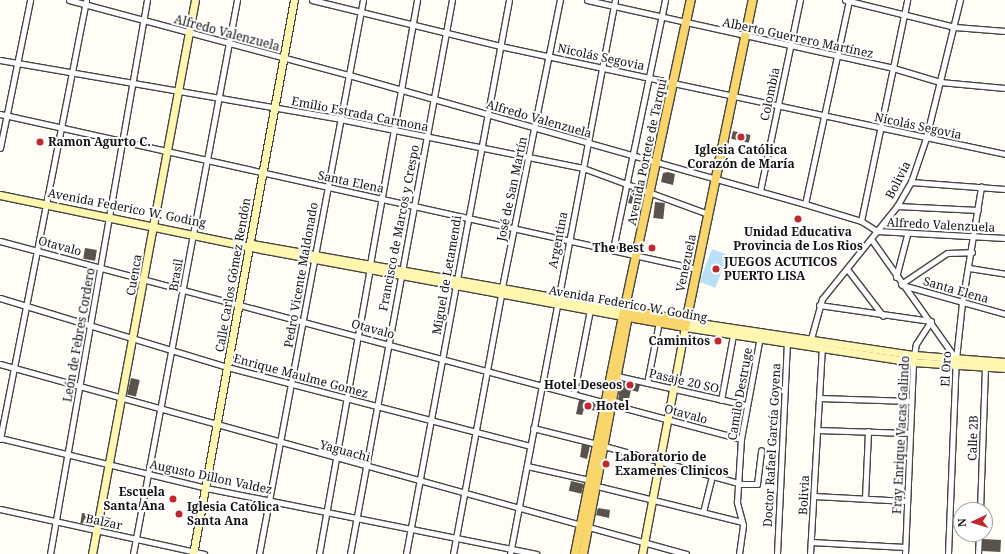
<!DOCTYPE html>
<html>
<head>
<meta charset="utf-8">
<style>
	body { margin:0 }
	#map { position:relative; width:1005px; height:554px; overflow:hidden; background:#fffdf5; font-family:"Noto Serif",serif }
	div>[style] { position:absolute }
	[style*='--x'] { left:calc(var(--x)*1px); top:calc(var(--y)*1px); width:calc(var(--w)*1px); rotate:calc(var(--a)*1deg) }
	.water>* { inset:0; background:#b9e0f7; transform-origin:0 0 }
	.building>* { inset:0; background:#5a524d; transform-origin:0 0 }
	.roads { filter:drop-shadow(1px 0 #444) drop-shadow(-1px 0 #444) drop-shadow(0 1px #444) drop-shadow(0 -1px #444) }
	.street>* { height:5px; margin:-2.5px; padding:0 2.5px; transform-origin:2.5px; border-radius:2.5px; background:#fff }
	.secondary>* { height:7px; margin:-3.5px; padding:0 3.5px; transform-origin:3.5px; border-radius:3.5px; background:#fff6b0 }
	.primary>* { height:8px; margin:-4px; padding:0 4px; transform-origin:4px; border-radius:4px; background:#f9d66b }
	.dots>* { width:11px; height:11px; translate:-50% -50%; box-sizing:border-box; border:2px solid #fff; border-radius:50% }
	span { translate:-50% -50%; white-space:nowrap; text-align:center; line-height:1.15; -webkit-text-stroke:4px #fff; paint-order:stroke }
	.street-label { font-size:12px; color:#111 }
	.poi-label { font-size:12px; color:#111; font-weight:700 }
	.left { translate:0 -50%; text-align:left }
	.right { translate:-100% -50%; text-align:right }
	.north { position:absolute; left:953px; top:502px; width:40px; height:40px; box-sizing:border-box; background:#fff; border:1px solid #a0a0a0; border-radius:50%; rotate:266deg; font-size:11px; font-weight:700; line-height:16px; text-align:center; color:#111 }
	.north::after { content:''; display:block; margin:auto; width:14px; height:18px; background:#c4262e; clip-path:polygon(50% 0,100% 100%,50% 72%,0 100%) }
</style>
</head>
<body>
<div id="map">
	<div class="water">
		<div style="left:712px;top:249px;width:17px;height:35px;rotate:21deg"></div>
	</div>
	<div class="building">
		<div style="left:733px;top:131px;width:18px;height:8px;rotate:13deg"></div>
		<div style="clip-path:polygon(668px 172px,675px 174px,673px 185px,661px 182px,663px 173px)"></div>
		<div style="clip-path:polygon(632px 190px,644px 195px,641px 206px,628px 203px)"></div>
		<div style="left:655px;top:202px;width:10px;height:16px;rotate:6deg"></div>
		<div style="left:85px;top:248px;width:12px;height:11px;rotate:9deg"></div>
		<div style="left:131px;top:378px;width:9px;height:17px;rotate:13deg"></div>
		<div style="clip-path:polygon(621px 381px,640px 385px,638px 392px,631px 390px,628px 403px,618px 400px)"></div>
		<div style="clip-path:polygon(579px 400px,598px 405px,597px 411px,584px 409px,582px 415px,576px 414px)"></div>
		<div style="clip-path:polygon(582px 444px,590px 446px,587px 459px,580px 457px)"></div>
		<div style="left:571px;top:481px;width:13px;height:10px;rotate:13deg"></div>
		<div style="clip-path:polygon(598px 508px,610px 510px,609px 518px,596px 515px)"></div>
		<div style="left:82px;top:513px;width:12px;height:10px;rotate:9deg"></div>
		<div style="left:104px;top:517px;width:7px;height:10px;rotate:8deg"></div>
		<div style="left:983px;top:539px;width:18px;height:12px;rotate:3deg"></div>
	</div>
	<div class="roads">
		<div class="street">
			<div style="--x:69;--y:0;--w:290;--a:15"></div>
			<div style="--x:349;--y:75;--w:474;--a:15.8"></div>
			<div style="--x:805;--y:204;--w:59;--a:16.9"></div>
			<div style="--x:861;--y:221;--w:19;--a:32"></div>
			<div style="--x:877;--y:231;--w:128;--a:3.1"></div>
			<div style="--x:312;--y:0;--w:194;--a:13.7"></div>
			<div style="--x:500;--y:46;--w:516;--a:12.07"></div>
			<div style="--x:587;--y:0;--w:313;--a:12.5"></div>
			<div style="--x:893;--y:68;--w:49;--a:16.6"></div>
			<div style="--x:940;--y:82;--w:65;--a:5.3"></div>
			<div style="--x:845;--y:0;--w:113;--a:13.8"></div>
			<div style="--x:955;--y:27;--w:50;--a:4.6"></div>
			<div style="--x:0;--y:60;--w:345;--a:9.8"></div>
			<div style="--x:340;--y:119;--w:248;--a:11.4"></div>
			<div style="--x:583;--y:168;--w:133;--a:20.2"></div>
			<div style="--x:0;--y:114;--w:714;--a:12.54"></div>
			<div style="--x:0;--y:148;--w:151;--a:-78.5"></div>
			<div style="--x:911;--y:182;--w:94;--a:4.3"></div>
			<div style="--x:760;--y:191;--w:195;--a:-78.2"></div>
			<div style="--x:805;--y:204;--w:209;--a:-77.8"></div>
			<div style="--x:897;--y:206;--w:81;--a:2.8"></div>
			<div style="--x:861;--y:221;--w:226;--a:-78.2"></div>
			<div style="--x:871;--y:239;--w:147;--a:54.7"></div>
			<div style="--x:0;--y:241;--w:767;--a:14.96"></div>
			<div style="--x:613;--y:249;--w:254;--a:-78.2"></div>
			<div style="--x:370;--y:264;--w:268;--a:-79.9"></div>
			<div style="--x:969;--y:268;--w:36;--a:9"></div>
			<div style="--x:847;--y:269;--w:59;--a:52.5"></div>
			<div style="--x:896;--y:277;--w:43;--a:-75.3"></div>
			<div style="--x:901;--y:284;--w:55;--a:-34"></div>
			<div style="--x:947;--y:253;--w:25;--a:-2"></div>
			<div style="--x:902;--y:285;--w:107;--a:15.7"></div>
			<div style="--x:502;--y:287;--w:293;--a:-78.6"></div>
			<div style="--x:0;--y:298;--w:237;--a:16.9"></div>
			<div style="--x:227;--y:367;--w:313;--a:14.6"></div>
			<div style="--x:819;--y:305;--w:113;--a:8.1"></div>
			<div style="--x:810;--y:342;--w:45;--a:-74.4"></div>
			<div style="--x:822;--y:299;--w:119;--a:-51.1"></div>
			<div style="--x:897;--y:206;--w:28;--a:-60"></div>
			<div style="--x:911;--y:182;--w:46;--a:-71.2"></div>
			<div style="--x:926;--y:138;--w:142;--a:-76.2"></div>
			<div style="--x:0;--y:364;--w:712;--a:15.48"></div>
			<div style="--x:617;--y:376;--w:132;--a:12.7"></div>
			<div style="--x:647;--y:383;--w:62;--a:-78.9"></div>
			<div style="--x:574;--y:392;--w:84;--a:-79"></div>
			<div style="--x:819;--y:398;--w:92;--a:1.9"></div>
			<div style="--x:721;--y:400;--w:66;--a:-79.5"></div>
			<div style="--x:533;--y:428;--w:66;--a:14"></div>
			<div style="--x:817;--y:430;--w:92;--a:1.9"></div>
			<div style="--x:0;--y:438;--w:212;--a:13.6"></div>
			<div style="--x:206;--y:488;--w:337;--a:11.3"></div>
			<div style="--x:0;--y:439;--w:447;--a:-78.9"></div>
			<div style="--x:604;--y:446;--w:143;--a:15.4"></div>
			<div style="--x:742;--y:484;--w:15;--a:0"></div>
			<div style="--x:757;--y:484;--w:34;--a:-83"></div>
			<div style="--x:527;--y:466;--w:59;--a:12.6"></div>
			<div style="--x:601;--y:487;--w:145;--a:13.9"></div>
			<div style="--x:814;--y:496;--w:93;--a:3.1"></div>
			<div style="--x:865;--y:498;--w:67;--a:-87.4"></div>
			<div style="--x:0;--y:509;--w:209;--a:12.4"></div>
			<div style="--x:980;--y:510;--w:143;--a:-88"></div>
			<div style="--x:703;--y:512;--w:38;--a:-76"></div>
			<div style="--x:811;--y:542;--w:94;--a:3"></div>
			<div style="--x:50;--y:554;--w:562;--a:-80.07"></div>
			<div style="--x:133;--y:554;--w:564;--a:-79.37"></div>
			<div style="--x:259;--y:554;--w:564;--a:-79.37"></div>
			<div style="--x:319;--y:554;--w:290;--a:-79.9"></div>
			<div style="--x:350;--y:554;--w:563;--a:-79.57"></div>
			<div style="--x:406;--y:554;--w:563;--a:-79.47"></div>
			<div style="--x:453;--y:554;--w:264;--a:-79.5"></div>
			<div style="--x:510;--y:554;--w:564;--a:-79.27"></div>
			<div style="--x:739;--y:554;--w:29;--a:-82"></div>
			<div style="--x:743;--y:525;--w:24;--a:-105"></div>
			<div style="--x:737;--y:502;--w:63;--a:-86.4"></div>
			<div style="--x:741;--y:439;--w:105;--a:-79.5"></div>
			<div style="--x:777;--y:554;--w:215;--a:-87.3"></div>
			<div style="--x:810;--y:554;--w:209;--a:-86.7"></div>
			<div style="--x:905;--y:554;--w:192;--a:-87.6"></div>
			<div style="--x:913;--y:362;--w:18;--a:-81"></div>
			<div style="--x:916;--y:344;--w:27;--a:-57"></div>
			<div style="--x:948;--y:554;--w:195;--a:-87.7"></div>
			<div style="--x:956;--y:359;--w:56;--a:-83.9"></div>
			<div style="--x:962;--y:303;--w:118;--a:-80.7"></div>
			<div style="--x:978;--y:554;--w:20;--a:-87"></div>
		</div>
		<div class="secondary">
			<div style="--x:0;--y:195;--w:267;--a:11.7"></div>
			<div style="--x:261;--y:249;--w:368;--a:10.5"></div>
			<div style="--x:252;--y:244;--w:380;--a:10"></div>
			<div style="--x:686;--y:321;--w:231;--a:8.5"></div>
			<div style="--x:914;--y:355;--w:91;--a:4.4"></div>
			<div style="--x:92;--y:554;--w:563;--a:-79.47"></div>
			<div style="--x:193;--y:554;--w:563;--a:-79.67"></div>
			<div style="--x:642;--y:554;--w:231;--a:-79.3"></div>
			<div style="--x:685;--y:327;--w:231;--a:8.7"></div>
			<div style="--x:913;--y:362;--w:92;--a:3.7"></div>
		</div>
		<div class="primary">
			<div style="--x:626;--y:310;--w:61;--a:10.4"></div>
			<div style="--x:623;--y:316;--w:63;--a:10.1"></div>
			<div style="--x:685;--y:327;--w:334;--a:-78.3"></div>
			<div style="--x:575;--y:554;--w:243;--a:-78.6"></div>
			<div style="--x:623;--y:316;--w:323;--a:-77.9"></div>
			<div style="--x:583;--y:554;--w:242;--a:-79.3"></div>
		</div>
	</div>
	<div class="dots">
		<div style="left:741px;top:137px;background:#c4262e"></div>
		<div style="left:40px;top:142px;background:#c4262e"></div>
		<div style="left:798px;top:219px;background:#c4262e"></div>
		<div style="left:652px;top:248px;background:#c4262e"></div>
		<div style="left:716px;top:269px;background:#c4262e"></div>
		<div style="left:718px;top:341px;background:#c4262e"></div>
		<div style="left:630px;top:385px;background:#c4262e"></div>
		<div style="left:588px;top:406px;background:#c4262e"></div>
		<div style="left:606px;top:464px;background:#c4262e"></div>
		<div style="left:173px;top:499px;background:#c4262e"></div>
		<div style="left:179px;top:514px;background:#c4262e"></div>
	</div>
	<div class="street-label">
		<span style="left:227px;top:33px;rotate:15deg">Alfredo Valenzuela</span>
		<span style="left:798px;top:38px;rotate:12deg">Alberto Guerrero Martínez</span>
		<span style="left:601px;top:57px;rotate:12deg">Nicolás Segovia</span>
		<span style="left:770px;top:94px;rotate:-78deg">Colombia</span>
		<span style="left:360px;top:114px;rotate:11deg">Emilio Estrada Carmona</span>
		<span style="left:539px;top:119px;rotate:16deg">Alfredo Valenzuela</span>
		<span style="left:918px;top:126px;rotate:12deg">Nicolás Segovia</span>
		<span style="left:647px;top:152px;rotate:-78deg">Avenida Portete de Tarqui</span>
		<span style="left:898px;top:180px;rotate:-63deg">Bolivia</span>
		<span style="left:351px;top:182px;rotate:12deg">Santa Elena</span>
		<span style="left:512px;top:189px;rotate:-78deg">José de San Martín</span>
		<span style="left:127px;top:208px;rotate:11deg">Avenida Federico W. Goding</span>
		<span style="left:941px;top:225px;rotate:3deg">Alfredo Valenzuela</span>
		<span style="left:399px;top:228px;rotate:-79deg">Francisco de Marcos y Crespo</span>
		<span style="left:558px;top:240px;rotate:-79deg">Argentina</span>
		<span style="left:60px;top:246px;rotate:15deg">Otavalo</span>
		<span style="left:686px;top:263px;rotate:-78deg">Venezuela</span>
		<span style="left:134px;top:275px;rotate:-80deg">Cuenca</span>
		<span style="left:176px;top:275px;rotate:-80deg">Brasil</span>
		<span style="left:233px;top:275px;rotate:-80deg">Calle Carlos Gómez Rendón</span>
		<span style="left:301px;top:275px;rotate:-80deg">Pedro Vicente Maldonado</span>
		<span style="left:447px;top:275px;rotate:-80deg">Miguel de Letamendi</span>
		<span style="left:956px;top:290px;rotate:16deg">Santa Elena</span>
		<span style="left:628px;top:304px;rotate:10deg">Avenida Federico W. Goding</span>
		<span style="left:373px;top:329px;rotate:15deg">Otavalo</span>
		<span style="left:79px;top:335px;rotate:-80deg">León de Febres Cordero</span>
		<span style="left:946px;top:369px;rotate:-87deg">El Oro</span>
		<span style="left:301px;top:376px;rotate:15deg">Enrique Maulme Gomez</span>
		<span style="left:684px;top:381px;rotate:13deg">Pasaje 20 SO</span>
		<span style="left:740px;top:394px;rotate:-80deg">Camilo Destruge</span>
		<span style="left:686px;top:414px;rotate:15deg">Otavalo</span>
		<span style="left:901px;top:435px;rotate:-87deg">Fray Enrique Vacas Galindo</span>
		<span style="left:973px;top:438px;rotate:-88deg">Calle 2B</span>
		<span style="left:772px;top:445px;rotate:-87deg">Doctor Rafael García Goyena</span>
		<span style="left:345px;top:451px;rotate:15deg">Yaguachi</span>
		<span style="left:211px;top:477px;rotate:12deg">Augusto Dillon Valdez</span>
		<span style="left:804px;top:495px;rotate:-87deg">Bolivia</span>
		<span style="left:104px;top:522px;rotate:12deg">Balzar</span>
	</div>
	<div class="poi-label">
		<span class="left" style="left:48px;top:142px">Ramon Agurto C.</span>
		<span style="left:741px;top:157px">Iglesia Católica<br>Corazón de María</span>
		<span style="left:798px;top:239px">Unidad Educativa<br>Provincia de Los Rios</span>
		<span class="right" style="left:644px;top:248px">The Best</span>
		<span class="left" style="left:724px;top:269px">JUEGOS ACUTICOS<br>PUERTO LISA</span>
		<span class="right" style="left:710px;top:341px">Caminitos</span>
		<span class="right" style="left:622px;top:385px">Hotel Deseos</span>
		<span class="left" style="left:596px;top:406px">Hotel</span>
		<span class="left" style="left:615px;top:464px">Laboratorio de<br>Examenes Clinicos</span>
		<span class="right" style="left:165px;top:499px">Escuela<br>Santa Ana</span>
		<span class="left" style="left:187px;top:514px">Iglesia Católica<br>Santa Ana</span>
	</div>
	<div class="north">N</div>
</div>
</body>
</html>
